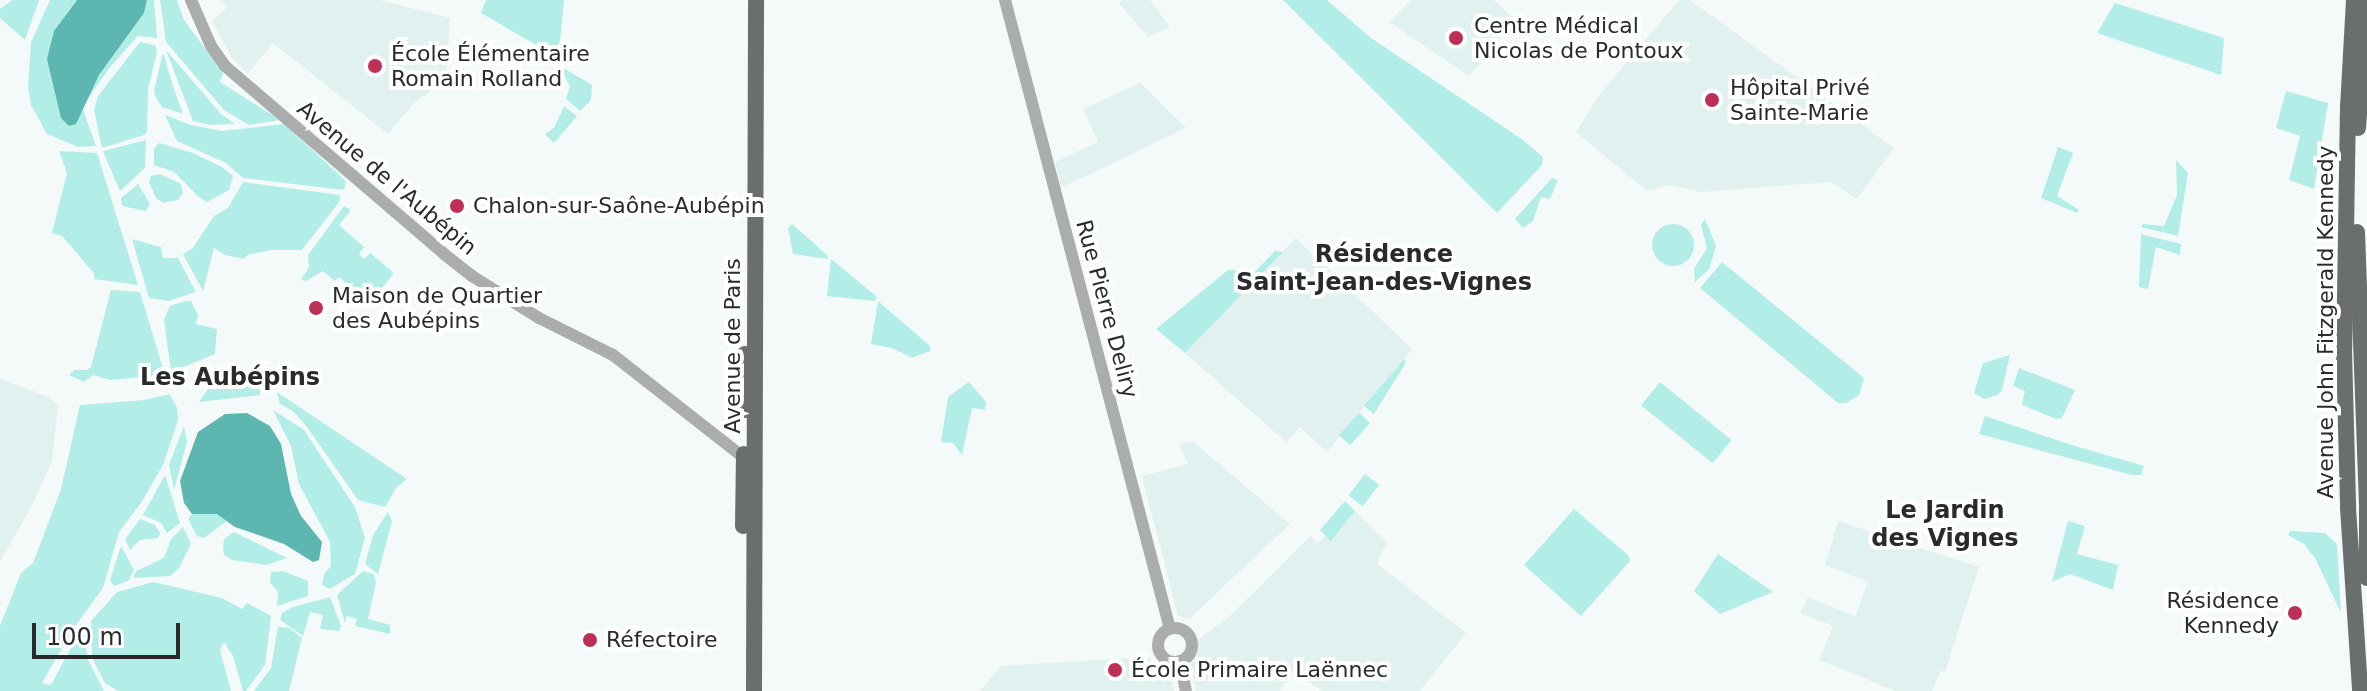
<!DOCTYPE html>
<html>
<head>
<meta charset="utf-8">
<style>
	body { margin:0 }
	#map { position:relative; width:2367px; height:691px; overflow:hidden; background:#f4faf9; font-family:"DejaVu Sans",sans-serif }
	div>[style] { position:absolute }
	[style*='--x'] { left:calc(var(--x)*1px); top:calc(var(--y)*1px); width:calc(var(--w)*1px); rotate:calc(var(--a)*1deg) }
	.built>* { inset:0; background:#e1f1ef }
	.green>* { inset:0; background:#b3ede7; transform-origin:0 0 }
	.round { border-radius:50% }
	.water>* { inset:0; background:#5db6af }
	.minor>* { height:12px; margin:-6px; padding:0 6px; transform-origin:6px; border-radius:6px; background:#abadad }
	.minor>.ring { margin:-6px; padding:0; box-sizing:content-box; background:none; border:12px solid #abadad; border-radius:50% }
	.major>* { height:16px; margin:-8px; padding:0 8px; transform-origin:8px; border-radius:8px; background:#6a6f6e }
	.dots>* { width:22px; height:22px; translate:-50% -50%; box-sizing:border-box; border:4px solid #fff; border-radius:50% }
	span { translate:-50% -50%; white-space:nowrap; text-align:center; line-height:1.15; -webkit-text-stroke:8px #fff; paint-order:stroke }
	.poi-label { font-size:22px; color:#292b2b }
	.left { translate:0 -50%; text-align:left }
	.right { translate:-100% -50%; text-align:right }
	.street-label { font-size:22px; color:#292b2b }
	.neighbourhood-label { font-size:24px; color:#292b2b; font-weight:700 }
	.scale { position:absolute; left:32px; top:623px; width:148px; height:36px; box-sizing:border-box; border:4px solid #292b2b; border-top:0; padding-left:10px; font-size:24px; line-height:28px; white-space:nowrap; color:#292b2b; -webkit-text-stroke:6px #fff; paint-order:stroke }
</style>
</head>
<body>
<div id="map">
	<div class="built">
		<div style="clip-path:polygon(219px 0,379px 0,450px 18px,446px 80px,414px 103px,388px 134px,273px 43px,248px 74px,232px 58px,212px 21px,228px 7px)"></div>
		<div style="clip-path:polygon(1123px 0,1150px 0,1170px 27px,1148px 37px,1119px 3px)"></div>
		<div style="clip-path:polygon(1411px 0,1494px 0,1516px 20px,1469px 76px,1389px 22px)"></div>
		<div style="clip-path:polygon(1679px 0,1690px 0,1894px 148px,1857px 199px,1831px 182px,1701px 192px,1669px 185px,1647px 191px,1576px 132px,1600px 94px)"></div>
		<div style="clip-path:polygon(1140px 83px,1186px 128px,1061px 188px,1055px 162px,1098px 142px,1083px 109px)"></div>
		<div style="clip-path:polygon(1296px 238px,1412px 349px,1327px 452px,1300px 427px,1286px 442px,1185px 353px)"></div>
		<div style="clip-path:polygon(0 379px,49px 397px,58px 406px,52px 460px,35px 500px,0 562px)"></div>
		<div style="clip-path:polygon(1192px 441px,1290px 524px,1189px 619px,1178px 616px,1142px 476px,1188px 464px,1179px 444px)"></div>
		<div style="clip-path:polygon(1355px 511px,1387px 542px,1377px 564px,1466px 633px,1420px 691px,1322px 691px,1294px 671px,1279px 691px,1196px 691px,1190px 665px,1195px 642px,1230px 616px,1311px 536px,1318px 543px,1325px 535px,1332px 540px)"></div>
		<div style="clip-path:polygon(1838px 521px,1979px 567px,1945px 672px,1941px 671px,1932px 691px,1895px 691px,1819px 660px,1833px 626px,1800px 613px,1808px 597px,1855px 616px,1868px 582px,1825px 565px)"></div>
		<div style="clip-path:polygon(1147px 657px,1171px 677px,1174px 691px,980px 691px,1001px 666px)"></div>
	</div>
	<div class="green">
		<div style="clip-path:polygon(12px 0,39px 0,25px 40px,0 18px,0 9px)"></div>
		<div style="clip-path:polygon(50px 0,77px 0,54px 31px,48px 59px,76px 124px,82px 107px,99px 75px,144px 13px,147px 0,154px 0,157px 38px,138px 36px,111px 66px,82px 107px,96px 146px,78px 147px,47px 134px,31px 105px,28px 87px,31px 42px)"></div>
		<div style="clip-path:polygon(160px 0,177px 0,184px 20px,223px 73px,220px 82px,280px 120px,249px 125px,224px 110px,166px 42px)"></div>
		<div style="clip-path:polygon(486px 0,564px 0,560px 41px,553px 52px,538px 46px,481px 13px)"></div>
		<div style="clip-path:polygon(1283px 0,1327px 0,1371px 38px,1523px 140px,1543px 157px,1542px 165px,1497px 213px)"></div>
		<div style="clip-path:polygon(2115px 3px,2224px 38px,2221px 75px,2097px 33px)"></div>
		<div style="clip-path:polygon(140px 42px,155px 45px,157px 52px,148px 89px,147px 132px,144px 135px,102px 148px,94px 110px,98px 96px)"></div>
		<div style="clip-path:polygon(166px 50px,221px 114px,235px 124px,210px 125px,193px 121px)"></div>
		<div style="clip-path:polygon(163px 53px,174px 89px,183px 114px,162px 107px,156px 98px,154px 90px)"></div>
		<div style="clip-path:polygon(558px 65px,592px 85px,591px 100px,580px 111px,566px 99px,570px 86px)"></div>
		<div style="clip-path:polygon(2286px 91px,2328px 103px,2314px 189px,2289px 180px,2300px 136px,2276px 128px)"></div>
		<div style="clip-path:polygon(564px 106px,577px 116px,554px 143px,545px 134px,554px 128px)"></div>
		<div style="clip-path:polygon(165px 115px,191px 125px,222px 131px,284px 124px,345px 180px,345px 187px,343px 190px,243px 178px,226px 163px,177px 141px)"></div>
		<div style="clip-path:polygon(146px 140px,145px 168px,120px 191px,103px 151px)"></div>
		<div style="clip-path:polygon(159px 143px,193px 153px,222px 167px,233px 176px,229px 190px,207px 202px,199px 197px,174px 172px,154px 165px,154px 149px)"></div>
		<div style="clip-path:polygon(2058px 147px,2073px 153px,2057px 196px,2079px 210px,2077px 213px,2041px 198px)"></div>
		<div style="clip-path:polygon(59px 151px,97px 153px,138px 285px,94px 279px,94px 273px,62px 236px,52px 233px,67px 173px)"></div>
		<div style="clip-path:polygon(2176px 160px,2188px 173px,2178px 236px,2141px 227px,2143px 224px,2164px 226px,2177px 195px)"></div>
		<div style="clip-path:polygon(160px 174px,181px 184px,183px 193px,178px 200px,163px 203px,156px 198px,149px 182px,151px 176px)"></div>
		<div style="clip-path:polygon(1552px 178px,1558px 180px,1550px 199px,1541px 197px,1533px 221px,1523px 228px,1515px 219px)"></div>
		<div style="clip-path:polygon(243px 182px,340px 195px,340px 201px,302px 250px,270px 250px,247px 255px,244px 259px,225px 255px,214px 248px,203px 291px,183px 254px,193px 248px,214px 216px,228px 208px)"></div>
		<div style="clip-path:polygon(138px 184px,150px 204px,146px 211px,122px 206px,121px 198px)"></div>
		<div style="clip-path:polygon(344px 206px,351px 210px,339px 225px,364px 247px,359px 254px,364px 259px,370px 253px,394px 273px,373px 299px,359px 287px,355px 291px,339px 277px,335px 281px,323px 271px,306px 281px,301px 280px,309px 267px,308px 255px)"></div>
		<div style="clip-path:polygon(1705px 219px,1716px 246px,1709px 269px,1695px 282px,1694px 269px,1707px 248px,1701px 225px)"></div>
		<div class="round" style="left:1652px;top:224px;width:42px;height:42px"></div>
		<div style="clip-path:polygon(792px 224px,827px 255px,828px 259px,793px 254px,788px 228px)"></div>
		<div style="clip-path:polygon(2141px 234px,2181px 244px,2180px 255px,2156px 247px,2148px 289px,2139px 287px)"></div>
		<div style="clip-path:polygon(132px 239px,161px 247px,163px 258px,178px 258px,196px 292px,168px 301px,149px 298px)"></div>
		<div style="clip-path:polygon(1275px 251px,1283px 252px,1185px 353px,1156px 329px,1228px 270px,1236px 270px,1245px 282px)"></div>
		<div style="clip-path:polygon(831px 259px,876px 296px,875px 301px,827px 296px)"></div>
		<div style="clip-path:polygon(1722px 262px,1864px 378px,1859px 395px,1846px 403px,1838px 403px,1700px 288px)"></div>
		<div style="clip-path:polygon(111px 290px,140px 292px,165px 375px,110px 380px,93px 375px,84px 382px,69px 375px,74px 370px,87px 370px,91px 367px)"></div>
		<div style="clip-path:polygon(185px 301px,191px 301px,198px 315px,196px 324px,217px 329px,215px 354px,171px 372px,164px 319px,170px 306px)"></div>
		<div style="clip-path:polygon(878px 301px,930px 346px,930px 351px,912px 358px,892px 348px,871px 344px)"></div>
		<div style="clip-path:polygon(2010px 355px,2002px 390px,1998px 395px,1984px 399px,1974px 393px,1983px 363px)"></div>
		<div style="clip-path:polygon(1405px 358px,1405px 364px,1374px 414px,1364px 406px)"></div>
		<div style="clip-path:polygon(2019px 368px,2075px 390px,2062px 418px,2056px 419px,2022px 405px,2025px 391px,2013px 386px)"></div>
		<div style="clip-path:polygon(241px 370px,260px 386px,260px 395px,199px 402px,217px 375px)"></div>
		<div style="clip-path:polygon(969px 382px,986px 402px,985px 410px,972px 408px,962px 455px,953px 443px,941px 442px,948px 397px)"></div>
		<div style="left:1660px;top:382px;width:92px;height:30px;rotate:39deg"></div>
		<div style="clip-path:polygon(277px 392px,407px 479px,396px 488px,385px 507px,358px 500px,307px 427px,293px 411px,280px 404px)"></div>
		<div style="clip-path:polygon(170px 394px,177px 408px,178px 420px,163px 465px,141px 503px,119px 532px,103px 588px,73px 629px,42px 683px,51px 685px,79px 633px,84px 634px,88px 660px,104px 691px,0 691px,0 626px,21px 573px,33px 563px,61px 489px,80px 405px,144px 400px)"></div>
		<div style="clip-path:polygon(273px 410px,304px 430px,355px 507px,365px 538px,355px 574px,330px 589px,322px 585px,324px 574px,331px 566px,330px 542px,299px 484px,291px 446px)"></div>
		<div style="left:1359px;top:413px;width:15px;height:30px;rotate:42deg"></div>
		<div style="clip-path:polygon(1985px 416px,2075px 446px,2144px 466px,2141px 475px,2132px 475px,1979px 434px)"></div>
		<div style="clip-path:polygon(184px 426px,187px 442px,174px 490px,169px 465px)"></div>
		<div style="left:1365px;top:474px;width:18px;height:27px;rotate:38deg"></div>
		<div style="clip-path:polygon(165px 475px,180px 523px,167px 533px,161px 523px,143px 515px)"></div>
		<div style="clip-path:polygon(1345px 501px,1355px 511px,1331px 541px,1320px 530px)"></div>
		<div style="clip-path:polygon(1574px 509px,1628px 555px,1630px 561px,1581px 616px,1524px 565px)"></div>
		<div style="clip-path:polygon(388px 512px,392px 521px,378px 574px,365px 564px,373px 535px)"></div>
		<div style="clip-path:polygon(192px 514px,217px 514px,228px 520px,204px 538px,197px 536px,188px 519px)"></div>
		<div style="clip-path:polygon(140px 519px,155px 525px,160px 533px,158px 538px,140px 540px,130px 550px,125px 539px)"></div>
		<div style="clip-path:polygon(2068px 521px,2085px 526px,2077px 554px,2118px 565px,2113px 590px,2070px 574px,2052px 582px)"></div>
		<div style="clip-path:polygon(183px 527px,191px 544px,179px 568px,170px 576px,133px 578px,136px 571px,164px 558px,171px 539px)"></div>
		<div style="clip-path:polygon(2290px 531px,2325px 533px,2337px 544px,2341px 613px,2315px 558px,2304px 544px,2288px 535px)"></div>
		<div style="clip-path:polygon(234px 532px,287px 558px,266px 565px,232px 560px,224px 555px,223px 549px,224px 539px)"></div>
		<div style="clip-path:polygon(121px 546px,134px 570px,128px 581px,114px 586px,110px 580px)"></div>
		<div style="clip-path:polygon(1718px 554px,1757px 581px,1773px 592px,1720px 614px,1694px 591px)"></div>
		<div style="clip-path:polygon(283px 571px,308px 581px,308px 596px,277px 606px,278px 592px,270px 582px,271px 572px)"></div>
		<div style="clip-path:polygon(363px 571px,374px 574px,376px 582px,368px 619px,390px 625px,390px 634px,355px 626px,357px 619px,347px 616px,345px 623px,337px 595px)"></div>
		<div style="clip-path:polygon(153px 582px,222px 598px,242px 609px,247px 603px,271px 616px,265px 665px,246px 691px,243px 691px,233px 656px,224px 642px,220px 650px,231px 691px,118px 691px,105px 683px,92px 658px,91px 621px,117px 592px)"></div>
		<div style="clip-path:polygon(330px 597px,341px 626px,339px 631px,320px 629px,323px 615px,310px 612px,303px 636px,280px 620px,282px 613px,293px 607px)"></div>
		<div style="clip-path:polygon(278px 627px,289px 628px,302px 638px,289px 691px,254px 691px,271px 668px)"></div>
	</div>
	<div class="water">
		<div style="clip-path:polygon(77px 0,147px 0,144px 13px,99px 75px,76px 124px,69px 126px,61px 118px,47px 59px,54px 31px)"></div>
		<div style="clip-path:polygon(247px 413px,270px 426px,281px 444px,291px 494px,301px 516px,322px 542px,319px 560px,313px 562px,284px 544px,235px 527px,217px 514px,192px 514px,184px 503px,180px 481px,198px 432px,225px 414px)"></div>
	</div>
	<div class="minor">
		<div style="--x:191;--y:0;--w:50;--a:66.5"></div>
		<div style="--x:211;--y:46;--w:24;--a:55"></div>
		<div style="--x:225;--y:66;--w:289;--a:40.6"></div>
		<div style="--x:444;--y:254;--w:36;--a:38"></div>
		<div style="--x:472;--y:276;--w:79;--a:32.1"></div>
		<div style="--x:539;--y:318;--w:83;--a:26.6"></div>
		<div style="--x:613;--y:355;--w:170;--a:38.1"></div>
		<div style="--x:1005;--y:0;--w:650;--a:75.3"></div>
		<div class="ring" style="left:1158px;top:628px;width:22px;height:22px"></div>
		<div style="--x:1180;--y:661;--w:31;--a:79"></div>
	</div>
	<div class="major">
		<div style="--x:2354;--y:0;--w:106;--a:93.2"></div>
		<div style="--x:2348;--y:106;--w:244;--a:90.9"></div>
		<div style="--x:2344;--y:350;--w:158;--a:88.5"></div>
		<div style="--x:2348;--y:508;--w:183;--a:86.2"></div>
		<div style="--x:2358;--y:128;--w:128;--a:-86"></div>
		<div style="--x:2357;--y:232;--w:274;--a:87.9"></div>
		<div style="--x:745;--y:410;--w:56;--a:-90"></div>
		<div style="--x:2367;--y:509;--w:69;--a:90"></div>
		<div style="--x:743;--y:526;--w:72;--a:-89.2"></div>
		<div style="--x:754;--y:691;--w:691;--a:-89.83"></div>
	</div>
	<div class="dots">
		<div style="left:1456px;top:38px;background:#be2f58"></div>
		<div style="left:375px;top:66px;background:#be2f58"></div>
		<div style="left:1712px;top:100px;background:#be2f58"></div>
		<div style="left:457px;top:206px;background:#be2f58"></div>
		<div style="left:316px;top:308px;background:#be2f58"></div>
		<div style="left:2295px;top:613px;background:#be2f58"></div>
		<div style="left:590px;top:640px;background:#be2f58"></div>
		<div style="left:1115px;top:670px;background:#be2f58"></div>
	</div>
	<div class="poi-label">
		<span class="left" style="left:1474px;top:38px">Centre Médical<br>Nicolas de Pontoux</span>
		<span class="left" style="left:391px;top:66px">École Élémentaire<br>Romain Rolland</span>
		<span class="left" style="left:1730px;top:100px">Hôpital Privé<br>Sainte-Marie</span>
		<span class="left" style="left:473px;top:206px">Chalon-sur-Saône-Aubépin</span>
		<span class="left" style="left:332px;top:308px">Maison de Quartier<br>des Aubépins</span>
		<span class="right" style="left:2279px;top:613px">Résidence<br>Kennedy</span>
		<span class="left" style="left:606px;top:640px">Réfectoire</span>
		<span class="left" style="left:1131px;top:670px">École Primaire Laënnec</span>
	</div>
	<div class="street-label">
		<span style="left:387px;top:178px;rotate:40deg">Avenue de l'Aubépin</span>
		<span style="left:1107px;top:309px;rotate:75deg">Rue Pierre Deliry</span>
		<span style="left:2326px;top:322px;rotate:-90deg">Avenue John Fitzgerald Kennedy</span>
		<span style="left:733px;top:346px;rotate:-90deg">Avenue de Paris</span>
	</div>
	<div class="neighbourhood-label">
		<span style="left:1384px;top:269px">Résidence<br>Saint-Jean-des-Vignes</span>
		<span style="left:230px;top:378px">Les Aubépins</span>
		<span style="left:1945px;top:525px">Le Jardin<br>des Vignes</span>
	</div>
	<div class="scale">100 m</div>
</div>
</body>
</html>
